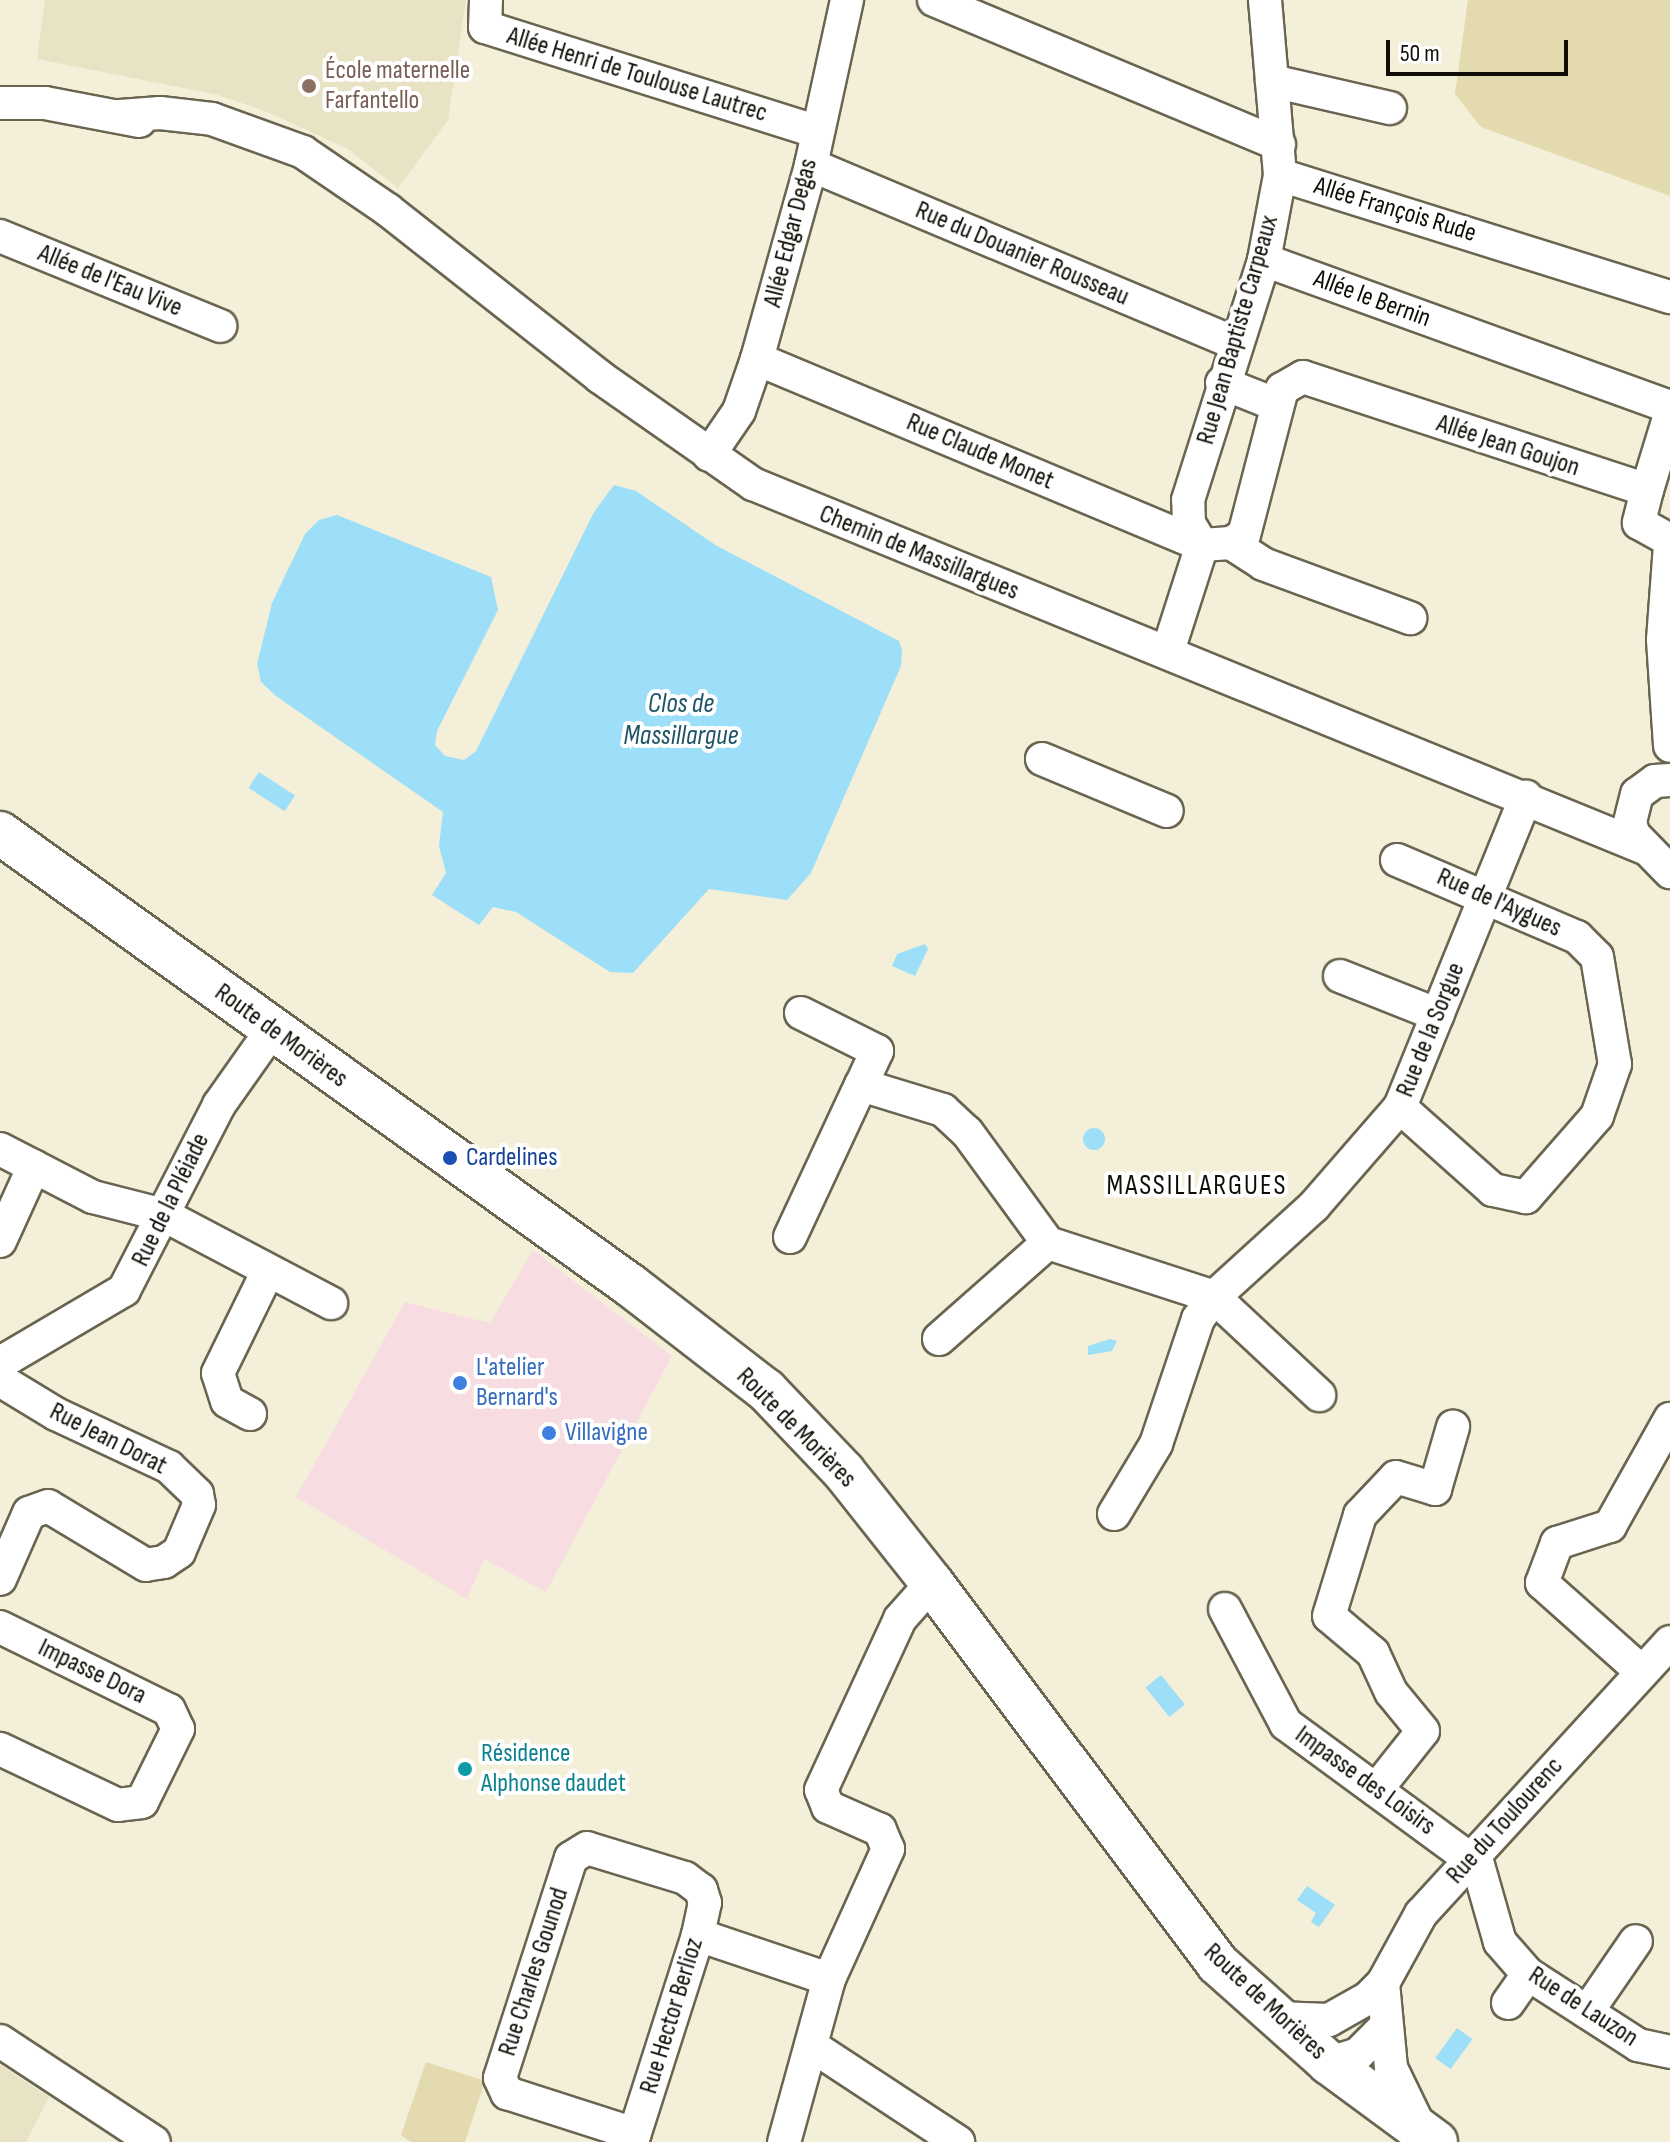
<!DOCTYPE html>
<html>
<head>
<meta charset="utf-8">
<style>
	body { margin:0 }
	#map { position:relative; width:1670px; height:2142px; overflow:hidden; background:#f3efd8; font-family:"Sofia Sans Condensed",sans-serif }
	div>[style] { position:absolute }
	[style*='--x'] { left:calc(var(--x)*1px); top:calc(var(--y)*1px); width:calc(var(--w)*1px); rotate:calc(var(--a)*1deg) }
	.commercial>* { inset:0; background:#f7dde1 }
	.built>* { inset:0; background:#e9e3c5 }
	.green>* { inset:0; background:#e3dab0 }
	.water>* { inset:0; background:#9ddff8; transform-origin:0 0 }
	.round { border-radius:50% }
	.roads { filter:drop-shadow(2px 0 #696551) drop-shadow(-2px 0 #696551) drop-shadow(0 2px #696551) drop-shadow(0 -2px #696551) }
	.minor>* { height:32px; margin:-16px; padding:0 16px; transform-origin:16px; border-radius:16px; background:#fff }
	.major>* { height:42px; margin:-21px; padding:0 21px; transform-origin:21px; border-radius:21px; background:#fff }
	.dots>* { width:22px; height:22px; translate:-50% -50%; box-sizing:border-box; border:4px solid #fff; border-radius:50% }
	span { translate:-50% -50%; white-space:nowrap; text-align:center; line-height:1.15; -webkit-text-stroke:8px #fff; paint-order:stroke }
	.education-label { font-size:26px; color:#785e54 }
	.left { translate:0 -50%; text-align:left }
	.street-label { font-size:26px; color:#0f0d06 }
	.transit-label { font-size:26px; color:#164399 }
	.shop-label { font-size:26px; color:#366cbe }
	.culture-label { font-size:26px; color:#0d838f }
	.water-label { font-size:28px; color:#1e5466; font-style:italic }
	.neighbourhood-label { font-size:28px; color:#0f0d06; letter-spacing:2px }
	.scale { position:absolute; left:1386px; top:40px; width:182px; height:36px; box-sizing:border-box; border:4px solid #0f0d06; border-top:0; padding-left:10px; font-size:24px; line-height:28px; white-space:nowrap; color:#0f0d06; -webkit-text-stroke:6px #fff; paint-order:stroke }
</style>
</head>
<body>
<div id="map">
	<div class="commercial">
		<div style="clip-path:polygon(533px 1250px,672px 1356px,546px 1592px,484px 1559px,467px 1599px,296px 1497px,405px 1302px,490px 1323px)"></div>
	</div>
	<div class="built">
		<div style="clip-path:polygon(45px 0,466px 0,448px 120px,398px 188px,348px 149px,265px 111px,218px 95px,37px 59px)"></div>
		<div style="clip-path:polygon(0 2065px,49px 2097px,26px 2142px,0 2142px)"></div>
	</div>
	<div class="green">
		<div style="clip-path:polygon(1468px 0,1670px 0,1670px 196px,1481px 127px,1455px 94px)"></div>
		<div style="clip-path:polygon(426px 2062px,485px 2081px,465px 2142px,411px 2142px,401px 2135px)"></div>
	</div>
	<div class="water">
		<div style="clip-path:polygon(614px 485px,636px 491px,717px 546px,899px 641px,902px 650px,901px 666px,811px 873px,787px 900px,709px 889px,633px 973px,610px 972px,516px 912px,493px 907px,479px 925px,432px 895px,446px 873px,439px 846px,443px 812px,276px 696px,261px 682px,257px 664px,272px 603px,305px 534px,319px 520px,337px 515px,491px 577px,498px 610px,437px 731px,435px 745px,445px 756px,464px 760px,476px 751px,594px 512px)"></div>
		<div style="left:259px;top:772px;width:43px;height:19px;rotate:33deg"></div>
		<div style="clip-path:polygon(925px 944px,928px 949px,915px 976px,892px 966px,897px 954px)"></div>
		<div class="round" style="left:1083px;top:1128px;width:22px;height:22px"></div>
		<div style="clip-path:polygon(1110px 1339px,1117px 1341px,1112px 1351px,1088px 1355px,1088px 1346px)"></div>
		<div style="left:1161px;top:1675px;width:38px;height:20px;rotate:51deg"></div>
		<div style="clip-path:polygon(1307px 1886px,1335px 1905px,1319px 1927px,1311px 1922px,1316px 1913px,1297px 1900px)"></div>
		<div style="left:1457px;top:2028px;width:19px;height:37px;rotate:36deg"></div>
	</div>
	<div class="roads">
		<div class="minor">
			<div style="--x:486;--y:0;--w:27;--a:92"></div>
			<div style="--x:485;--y:27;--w:346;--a:17.5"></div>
			<div style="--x:934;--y:0;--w:374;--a:22.7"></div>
			<div style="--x:1272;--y:81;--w:121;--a:12.9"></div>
			<div style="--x:0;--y:103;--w:45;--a:0"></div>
			<div style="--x:45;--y:103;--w:96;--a:10.8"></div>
			<div style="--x:120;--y:116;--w:40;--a:-4.3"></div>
			<div style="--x:160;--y:113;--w:52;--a:6.6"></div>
			<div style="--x:212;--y:119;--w:97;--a:19.9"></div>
			<div style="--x:303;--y:152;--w:103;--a:34.3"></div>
			<div style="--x:388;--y:210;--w:270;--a:38.2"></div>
			<div style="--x:600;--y:377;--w:187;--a:35"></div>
			<div style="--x:753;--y:484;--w:966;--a:22.21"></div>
			<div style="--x:811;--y:165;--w:459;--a:22.8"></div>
			<div style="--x:1280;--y:175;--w:409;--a:17.4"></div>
			<div style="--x:0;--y:236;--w:238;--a:22.2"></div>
			<div style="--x:1264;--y:260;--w:432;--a:19.9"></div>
			<div style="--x:757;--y:359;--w:482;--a:22.7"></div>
			<div style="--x:1202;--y:545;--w:29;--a:-4"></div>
			<div style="--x:1231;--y:543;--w:15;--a:-32"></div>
			<div style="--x:1244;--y:535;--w:151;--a:-75.4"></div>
			<div style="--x:1282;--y:389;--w:24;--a:-30"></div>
			<div style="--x:1303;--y:377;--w:362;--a:18.2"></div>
			<div style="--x:1647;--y:490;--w:34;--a:104"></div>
			<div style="--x:1639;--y:523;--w:35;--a:29"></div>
			<div style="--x:1222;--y:383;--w:59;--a:21.8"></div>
			<div style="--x:709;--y:455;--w:53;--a:-55.7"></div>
			<div style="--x:739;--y:411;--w:55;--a:-70.9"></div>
			<div style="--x:757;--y:359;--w:201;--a:-74.4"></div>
			<div style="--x:811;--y:165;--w:169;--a:-77.7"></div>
			<div style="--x:1647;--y:490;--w:78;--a:-73"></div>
			<div style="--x:1231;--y:543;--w:38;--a:33"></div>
			<div style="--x:1263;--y:564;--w:157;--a:20.2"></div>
			<div style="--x:1670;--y:545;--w:95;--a:94.2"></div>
			<div style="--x:1663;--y:640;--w:106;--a:86.2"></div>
			<div style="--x:1168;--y:651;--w:111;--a:-72.2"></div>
			<div style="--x:1202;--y:545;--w:26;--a:-121"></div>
			<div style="--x:1189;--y:523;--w:23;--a:-92"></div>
			<div style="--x:1188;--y:500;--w:252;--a:-72.4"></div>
			<div style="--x:1264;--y:260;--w:86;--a:-79.3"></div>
			<div style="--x:1280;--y:175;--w:176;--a:-94.9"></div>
			<div style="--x:1042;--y:759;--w:135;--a:22.6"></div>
			<div style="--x:1670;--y:780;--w:15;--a:176"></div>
			<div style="--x:1655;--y:781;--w:22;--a:144"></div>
			<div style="--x:1637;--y:794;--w:30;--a:104"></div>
			<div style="--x:1630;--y:823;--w:13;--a:72"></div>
			<div style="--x:1634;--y:835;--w:52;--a:45.8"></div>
			<div style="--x:1397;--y:860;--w:196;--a:23.2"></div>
			<div style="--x:1577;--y:937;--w:28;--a:45"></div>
			<div style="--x:1597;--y:957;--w:109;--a:80.5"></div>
			<div style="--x:1615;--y:1064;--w:55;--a:109.1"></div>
			<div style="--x:1597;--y:1116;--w:108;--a:131.2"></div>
			<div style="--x:1526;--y:1197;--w:34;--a:-168"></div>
			<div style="--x:1493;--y:1190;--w:125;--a:-138.3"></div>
			<div style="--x:1340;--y:976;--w:105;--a:21.7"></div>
			<div style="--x:801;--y:1013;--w:85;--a:26.6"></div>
			<div style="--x:877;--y:1051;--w:38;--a:115"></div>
			<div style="--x:0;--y:1149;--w:105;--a:27.3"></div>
			<div style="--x:93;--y:1197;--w:73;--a:14.2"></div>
			<div style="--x:164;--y:1215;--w:189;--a:27.8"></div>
			<div style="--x:790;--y:1237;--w:168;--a:-65"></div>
			<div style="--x:861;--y:1085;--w:86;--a:17"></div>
			<div style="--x:943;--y:1110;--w:33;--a:43"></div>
			<div style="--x:967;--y:1132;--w:137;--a:53.9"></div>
			<div style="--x:1048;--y:1243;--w:175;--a:18"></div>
			<div style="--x:1214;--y:1297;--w:144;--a:43"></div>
			<div style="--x:0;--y:1241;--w:82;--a:-65.6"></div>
			<div style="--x:939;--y:1339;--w:145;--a:-41.4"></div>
			<div style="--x:0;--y:1363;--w:144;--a:-30.5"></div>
			<div style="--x:124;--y:1290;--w:208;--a:-62.8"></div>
			<div style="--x:219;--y:1105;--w:92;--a:-54.8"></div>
			<div style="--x:0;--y:1380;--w:66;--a:31.3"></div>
			<div style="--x:56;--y:1414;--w:125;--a:25.1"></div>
			<div style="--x:169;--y:1467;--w:39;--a:44"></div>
			<div style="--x:197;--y:1494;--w:11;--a:80"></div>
			<div style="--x:199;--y:1505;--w:51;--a:113.1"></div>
			<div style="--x:179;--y:1552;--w:18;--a:146"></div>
			<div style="--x:164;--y:1562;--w:18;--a:171"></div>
			<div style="--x:146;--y:1565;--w:114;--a:-149"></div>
			<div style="--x:48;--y:1506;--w:20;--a:160"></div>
			<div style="--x:29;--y:1513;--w:72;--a:113.7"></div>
			<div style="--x:250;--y:1414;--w:26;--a:-151"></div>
			<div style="--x:227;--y:1401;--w:29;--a:-108"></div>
			<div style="--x:218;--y:1373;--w:114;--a:-63.9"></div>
			<div style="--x:1114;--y:1514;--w:82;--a:-59"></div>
			<div style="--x:1156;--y:1444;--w:132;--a:-71.4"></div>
			<div style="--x:1198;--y:1319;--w:27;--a:-54"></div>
			<div style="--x:1214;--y:1297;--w:135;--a:-42.3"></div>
			<div style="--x:1314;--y:1206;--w:131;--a:-49"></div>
			<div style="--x:1400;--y:1107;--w:335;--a:-67.9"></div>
			<div style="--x:1225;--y:1609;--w:130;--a:62.1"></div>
			<div style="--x:1286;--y:1724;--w:238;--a:36.3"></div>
			<div style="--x:1478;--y:1865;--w:80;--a:74.1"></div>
			<div style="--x:1500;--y:1942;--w:43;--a:48.8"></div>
			<div style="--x:1528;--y:1974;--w:131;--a:32.8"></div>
			<div style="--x:1638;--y:2045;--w:33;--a:12"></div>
			<div style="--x:0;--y:1627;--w:188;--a:26.2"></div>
			<div style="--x:169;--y:1710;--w:21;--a:65"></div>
			<div style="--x:178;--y:1729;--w:81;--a:116.3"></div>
			<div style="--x:142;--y:1802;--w:24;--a:173"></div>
			<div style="--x:118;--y:1805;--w:131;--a:-154.6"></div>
			<div style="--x:1642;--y:1672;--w:134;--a:-138.3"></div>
			<div style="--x:1542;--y:1583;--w:43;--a:-69.4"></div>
			<div style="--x:1557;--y:1543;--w:56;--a:-17.8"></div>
			<div style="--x:1610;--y:1526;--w:123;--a:-60.7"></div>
			<div style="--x:1376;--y:1790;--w:75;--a:-51.5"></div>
			<div style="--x:1423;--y:1731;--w:50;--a:-129.4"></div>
			<div style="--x:1391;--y:1692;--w:43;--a:-114.8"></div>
			<div style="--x:1373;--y:1653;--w:57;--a:-139.9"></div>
			<div style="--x:1329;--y:1616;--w:106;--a:-72.9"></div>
			<div style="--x:1360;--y:1515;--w:52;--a:-46.5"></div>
			<div style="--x:1396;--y:1477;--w:41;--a:17.1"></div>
			<div style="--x:1435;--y:1489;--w:65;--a:-73.8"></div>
			<div style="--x:698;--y:1935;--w:138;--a:18.6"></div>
			<div style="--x:829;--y:1979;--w:169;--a:105.4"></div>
			<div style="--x:829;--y:1979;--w:143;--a:-65.6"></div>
			<div style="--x:888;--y:1849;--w:21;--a:-113"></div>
			<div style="--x:880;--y:1830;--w:57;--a:-156.1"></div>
			<div style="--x:828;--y:1807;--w:18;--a:-112"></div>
			<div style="--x:821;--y:1790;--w:188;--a:-65.2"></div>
			<div style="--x:900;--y:1619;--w:48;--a:-48.4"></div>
			<div style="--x:1383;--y:1983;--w:85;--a:84.6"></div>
			<div style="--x:1391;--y:2068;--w:67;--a:64.2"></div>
			<div style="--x:1508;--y:2003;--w:35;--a:-55"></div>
			<div style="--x:1587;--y:2012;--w:86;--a:-55.4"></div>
			<div style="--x:1277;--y:2018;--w:52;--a:2.2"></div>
			<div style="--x:1329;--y:2020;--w:45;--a:-29.4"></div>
			<div style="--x:1368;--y:1998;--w:21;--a:-45"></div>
			<div style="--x:1383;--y:1983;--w:79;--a:-61.2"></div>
			<div style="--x:1421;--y:1914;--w:369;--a:-47.5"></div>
			<div style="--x:0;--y:2041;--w:184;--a:33.3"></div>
			<div style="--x:812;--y:2046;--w:175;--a:33.3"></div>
			<div style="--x:1329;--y:2063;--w:30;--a:-17"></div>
			<div style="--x:1358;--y:2054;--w:37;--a:-45"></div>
			<div style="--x:632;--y:2142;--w:217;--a:-72.3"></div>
			<div style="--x:698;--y:1935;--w:33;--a:-78"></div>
			<div style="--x:705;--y:1903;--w:14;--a:-107"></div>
			<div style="--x:701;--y:1890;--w:20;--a:-143"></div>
			<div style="--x:685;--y:1878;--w:102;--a:-163"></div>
			<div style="--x:587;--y:1848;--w:19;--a:148"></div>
			<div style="--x:571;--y:1858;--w:231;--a:107.9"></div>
			<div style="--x:500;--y:2078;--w:17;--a:65"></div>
			<div style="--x:507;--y:2093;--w:134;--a:17.8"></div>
		</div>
		<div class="major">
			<div style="--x:0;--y:833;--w:775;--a:35.66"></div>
			<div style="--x:630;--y:1285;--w:172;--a:37.7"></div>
			<div style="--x:766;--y:1390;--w:113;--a:46.4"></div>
			<div style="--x:844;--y:1472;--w:142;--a:51.6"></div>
			<div style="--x:932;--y:1583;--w:476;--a:53.1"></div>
			<div style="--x:1218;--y:1964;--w:149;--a:41.7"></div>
			<div style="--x:1329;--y:2063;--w:133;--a:36.4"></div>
		</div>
	</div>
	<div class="dots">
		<div style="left:309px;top:86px;background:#8d6e63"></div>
		<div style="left:450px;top:1158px;background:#1a4fb4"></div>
		<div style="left:460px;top:1383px;background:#3f7fe0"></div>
		<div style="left:549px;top:1433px;background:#3f7fe0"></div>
		<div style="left:465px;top:1769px;background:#0f9aa8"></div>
	</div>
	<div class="education-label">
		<span class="left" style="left:325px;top:86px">École maternelle<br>Farfantello</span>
	</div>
	<div class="street-label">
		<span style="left:637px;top:75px;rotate:17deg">Allée Henri de Toulouse Lautrec</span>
		<span style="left:1395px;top:210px;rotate:17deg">Allée François Rude</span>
		<span style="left:791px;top:233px;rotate:-76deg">Allée Edgar Degas</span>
		<span style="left:1022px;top:254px;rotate:23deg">Rue du Douanier Rousseau</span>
		<span style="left:110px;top:281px;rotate:22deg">Allée de l'Eau Vive</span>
		<span style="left:1372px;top:299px;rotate:20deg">Allée le Bernin</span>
		<span style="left:1238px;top:330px;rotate:-74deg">Rue Jean Baptiste Carpeaux</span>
		<span style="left:1508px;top:446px;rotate:18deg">Allée Jean Goujon</span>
		<span style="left:980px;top:452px;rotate:23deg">Rue Claude Monet</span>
		<span style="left:919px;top:553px;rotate:22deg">Chemin de Massillargues</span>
		<span style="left:1499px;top:903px;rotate:24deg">Rue de l'Aygues</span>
		<span style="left:1431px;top:1030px;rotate:-68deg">Rue de la Sorgue</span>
		<span style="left:281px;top:1036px;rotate:36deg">Route de Morières</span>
		<span style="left:171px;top:1200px;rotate:-64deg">Rue de la Pléiade</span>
		<span style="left:796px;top:1428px;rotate:45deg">Route de Morières</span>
		<span style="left:108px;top:1439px;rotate:27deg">Rue Jean Dorat</span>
		<span style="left:92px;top:1672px;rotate:26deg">Impasse Dora</span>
		<span style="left:1365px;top:1781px;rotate:36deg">Impasse des Loisirs</span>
		<span style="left:1505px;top:1821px;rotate:-48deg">Rue du Toulourenc</span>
		<span style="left:534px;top:1972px;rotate:-72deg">Rue Charles Gounod</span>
		<span style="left:1265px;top:2002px;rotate:43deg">Route de Morières</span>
		<span style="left:1583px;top:2007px;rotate:33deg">Rue de Lauzon</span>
		<span style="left:672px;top:2016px;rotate:-73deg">Rue Hector Berlioz</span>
	</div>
	<div class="transit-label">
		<span class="left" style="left:466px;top:1158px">Cardelines</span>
	</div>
	<div class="shop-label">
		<span class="left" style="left:476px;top:1383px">L'atelier<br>Bernard's</span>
		<span class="left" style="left:565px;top:1433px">Villavigne</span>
	</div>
	<div class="culture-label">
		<span class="left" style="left:481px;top:1769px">Résidence<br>Alphonse daudet</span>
	</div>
	<div class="water-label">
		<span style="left:681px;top:720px">Clos de<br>Massillargue</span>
	</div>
	<div class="neighbourhood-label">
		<span style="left:1197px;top:1186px">MASSILLARGUES</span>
	</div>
	<div class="scale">50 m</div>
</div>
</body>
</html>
